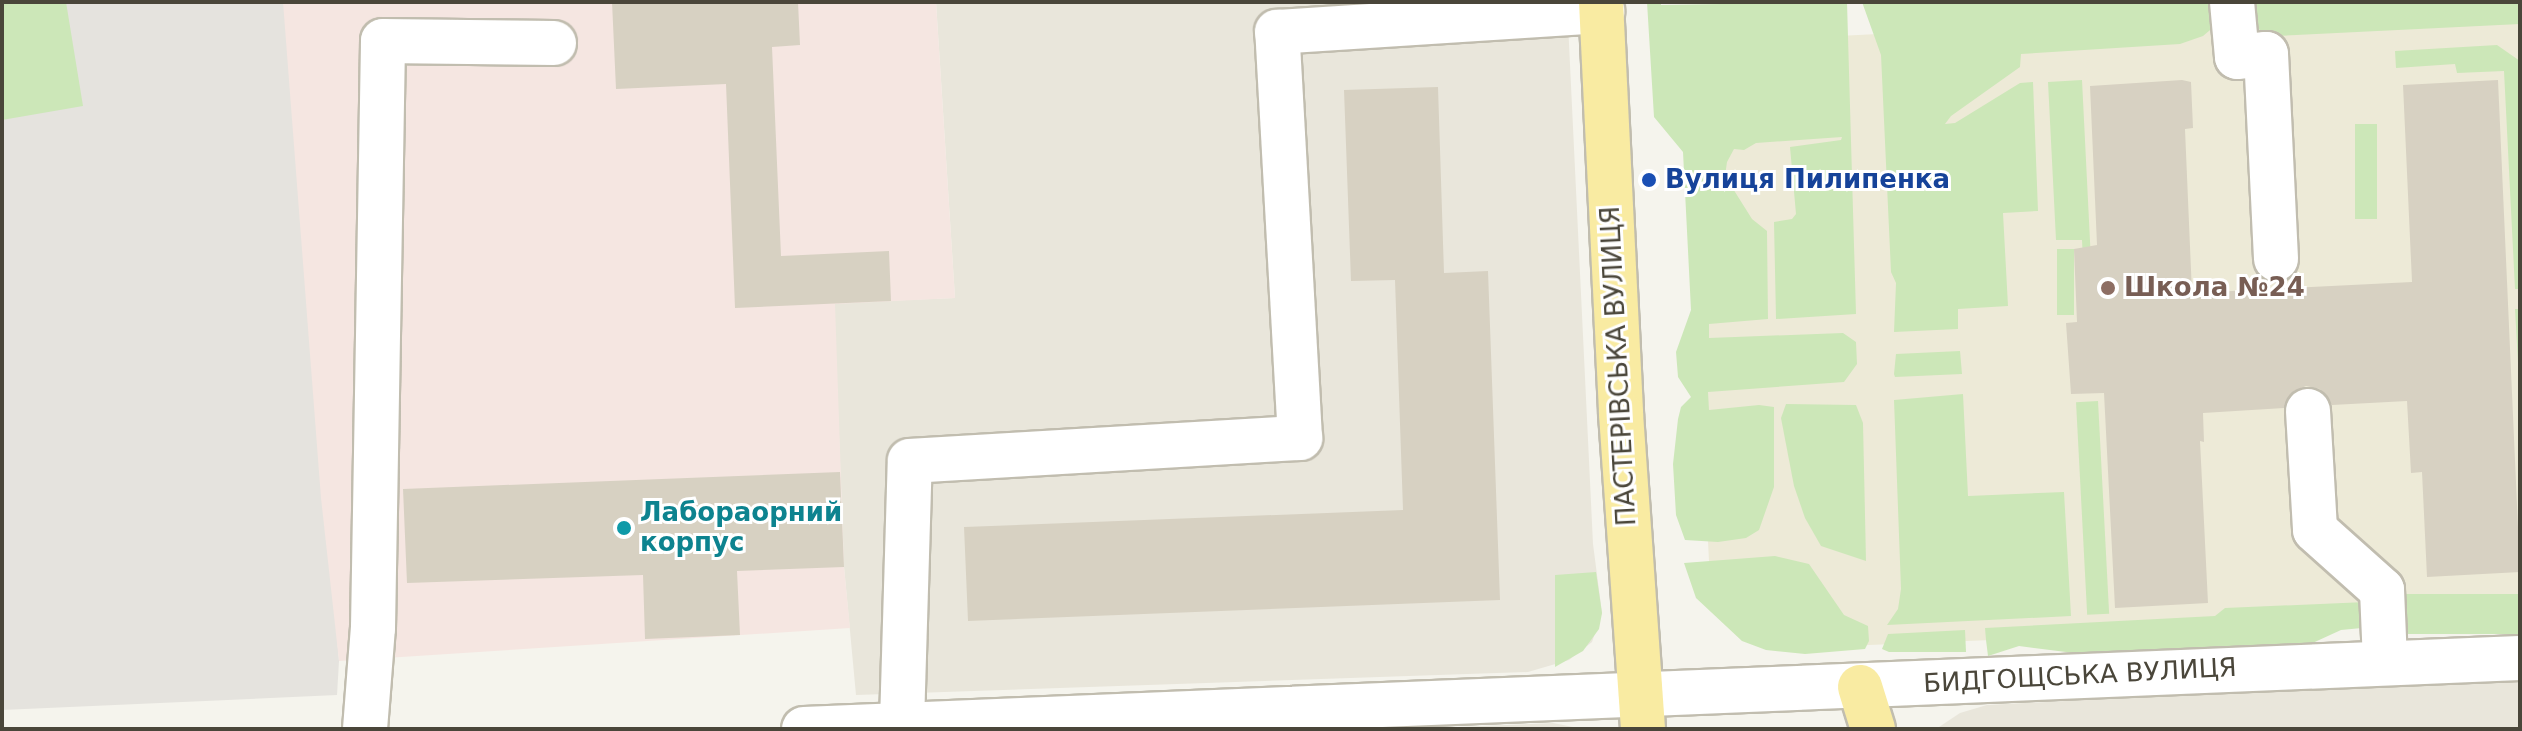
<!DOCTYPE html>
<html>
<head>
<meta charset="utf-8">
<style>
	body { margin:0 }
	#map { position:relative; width:2522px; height:731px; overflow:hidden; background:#f5f4ed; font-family:"DejaVu Sans",sans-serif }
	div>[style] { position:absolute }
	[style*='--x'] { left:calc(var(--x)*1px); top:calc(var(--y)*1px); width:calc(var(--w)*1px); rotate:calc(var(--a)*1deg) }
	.residential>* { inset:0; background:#e9e6db }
	.industrial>* { inset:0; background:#e5e3de }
	.education>* { inset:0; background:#edead7 }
	.medical>* { inset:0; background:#f5e6e1 }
	.green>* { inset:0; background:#cce7b8; transform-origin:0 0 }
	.building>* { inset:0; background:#d7d1c2 }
	.roads { filter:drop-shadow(2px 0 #c1bdaf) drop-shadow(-2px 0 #c1bdaf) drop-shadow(0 2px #c1bdaf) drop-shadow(0 -2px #c1bdaf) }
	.minor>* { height:44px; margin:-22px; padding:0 22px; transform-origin:22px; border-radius:22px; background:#fff }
	.major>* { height:44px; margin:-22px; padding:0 22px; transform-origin:22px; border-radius:22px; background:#f9eba2 }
	.dots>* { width:22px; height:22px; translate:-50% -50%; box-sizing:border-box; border:4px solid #fff; border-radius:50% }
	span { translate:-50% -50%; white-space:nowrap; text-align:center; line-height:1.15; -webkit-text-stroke:6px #fff; paint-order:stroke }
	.transit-label { font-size:26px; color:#164399; font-weight:700 }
	.left { translate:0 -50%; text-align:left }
	.education-label { font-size:26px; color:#785e54; font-weight:700 }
	.street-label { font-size:26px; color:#4a463a }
	.culture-label { font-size:26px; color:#0d838f; font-weight:700 }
	.frame { position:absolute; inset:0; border:4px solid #4a463a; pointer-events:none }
</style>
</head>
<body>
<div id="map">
	<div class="residential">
		<div style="clip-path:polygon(936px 2px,1567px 2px,1593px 544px,1602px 613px,1592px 642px,1569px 660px,1528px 672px,856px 695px,844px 567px,834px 303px,955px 298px)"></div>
		<div style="clip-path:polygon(2520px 677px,2520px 729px,1936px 729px,1960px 713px,1987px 705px)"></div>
		<div style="clip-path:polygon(1553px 723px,1583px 729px,1408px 729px,1530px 724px)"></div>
	</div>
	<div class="industrial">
		<div style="clip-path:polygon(2px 2px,284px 2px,339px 661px,337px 695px,2px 710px)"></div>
	</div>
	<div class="education">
		<div style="clip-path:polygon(2520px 2px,2520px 618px,1820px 647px,1709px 561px,1682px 36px,1838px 36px)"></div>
	</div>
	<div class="medical">
		<div style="clip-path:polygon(283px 2px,936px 2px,955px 298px,835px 304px,844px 567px,850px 628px,339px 661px,321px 498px)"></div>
	</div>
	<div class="green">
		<div style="clip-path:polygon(2px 2px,66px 2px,83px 106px,2px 120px)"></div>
		<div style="clip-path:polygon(1647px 2px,1661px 2px,1661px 5px,1847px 2px,1856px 314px,1776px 319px,1774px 222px,1792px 219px,1796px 214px,1790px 147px,1841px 140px,1842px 137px,1756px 143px,1744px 150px,1734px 149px,1727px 162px,1725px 176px,1752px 219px,1767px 231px,1768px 319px,1709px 324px,1709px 338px,1843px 333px,1856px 342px,1857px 364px,1844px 382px,1708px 392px,1709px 410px,1759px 405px,1774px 407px,1774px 487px,1759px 530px,1746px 538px,1718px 542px,1685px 540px,1676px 515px,1673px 464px,1678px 419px,1681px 407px,1691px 397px,1678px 377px,1676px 352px,1691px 310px,1683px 152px,1654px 117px)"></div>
		<div style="clip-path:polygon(1862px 2px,2214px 2px,2216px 25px,2203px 36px,2180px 44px,2021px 54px,2020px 67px,1951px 116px,1945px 124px,1955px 123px,2020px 83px,2033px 82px,2038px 211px,2003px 213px,2008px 306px,1958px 309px,1958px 329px,1894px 332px,1896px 283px,1891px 272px,1881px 55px)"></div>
		<div style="clip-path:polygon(2244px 2px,2520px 2px,2520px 24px,2277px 36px,2265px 34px,2255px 26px)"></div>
		<div style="clip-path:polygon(2497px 45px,2520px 61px,2520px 398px,2515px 309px,2520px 309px,2519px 289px,2515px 289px,2504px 71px,2457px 73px,2455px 64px,2396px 68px,2395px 51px)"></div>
		<div style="clip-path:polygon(2082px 80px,2094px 321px,2086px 322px,2082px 240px,2056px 240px,2048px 82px)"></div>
		<div style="left:2355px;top:124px;width:22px;height:95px"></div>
		<div style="left:2057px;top:249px;width:17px;height:66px"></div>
		<div style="clip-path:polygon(1960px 351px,1962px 374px,1895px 377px,1894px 374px,1896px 354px)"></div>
		<div style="clip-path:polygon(1963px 394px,1968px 496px,2064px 492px,2071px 616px,1887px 625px,1898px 609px,1901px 589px,1894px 400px)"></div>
		<div style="left:2098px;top:401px;width:213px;height:22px;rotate:87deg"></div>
		<div style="clip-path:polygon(1786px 404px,1856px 405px,1863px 423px,1866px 561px,1821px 546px,1805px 518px,1794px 486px,1781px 418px)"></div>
		<div style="clip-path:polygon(1775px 556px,1809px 564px,1844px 615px,1868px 626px,1869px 641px,1865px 649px,1805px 654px,1766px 650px,1742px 641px,1696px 598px,1684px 563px)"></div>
		<div style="clip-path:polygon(1596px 572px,1602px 613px,1599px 629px,1583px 651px,1555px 667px,1555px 575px)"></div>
		<div style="left:2520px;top:594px;width:40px;height:120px;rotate:90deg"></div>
		<div style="clip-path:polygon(2366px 602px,2372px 627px,2341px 630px,2306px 646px,2082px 654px,2019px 646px,1988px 656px,1986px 640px,1985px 628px,2215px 616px,2225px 608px)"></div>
		<div style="clip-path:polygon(1965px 630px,1966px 652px,1889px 652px,1882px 649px,1888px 634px)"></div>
	</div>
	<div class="building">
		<div style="clip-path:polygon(612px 2px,798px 2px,800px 45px,772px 47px,781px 256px,889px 251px,891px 301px,735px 308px,726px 84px,616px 89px)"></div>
		<div style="clip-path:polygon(2182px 80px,2191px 82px,2193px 128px,2185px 129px,2192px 293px,2412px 282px,2403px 85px,2498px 80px,2520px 572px,2427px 577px,2422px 472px,2411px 473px,2407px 401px,2332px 405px,2320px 389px,2306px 386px,2294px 391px,2284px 408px,2203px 413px,2204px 442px,2200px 441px,2208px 603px,2115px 608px,2104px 393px,2071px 394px,2066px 323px,2077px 322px,2074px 249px,2097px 245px,2090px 86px)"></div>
		<div style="clip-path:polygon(1438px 87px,1444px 273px,1488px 271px,1500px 600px,968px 621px,964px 527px,1403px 510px,1395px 280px,1351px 281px,1344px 90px)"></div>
		<div style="clip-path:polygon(840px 472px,844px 567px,737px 571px,740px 635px,645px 639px,643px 575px,407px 583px,403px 489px)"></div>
	</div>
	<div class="roads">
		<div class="minor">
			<div style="--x:2232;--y:2;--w:55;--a:84.8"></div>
			<div style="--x:2237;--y:57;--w:29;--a:-6"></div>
			<div style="--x:2266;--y:54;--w:205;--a:87.2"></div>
			<div style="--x:2308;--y:411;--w:119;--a:86.6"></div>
			<div style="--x:2315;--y:530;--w:90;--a:41.8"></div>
			<div style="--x:2382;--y:590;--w:73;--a:87.6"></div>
			<div style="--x:902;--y:723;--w:262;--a:-88.3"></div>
			<div style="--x:910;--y:461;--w:391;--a:-3.4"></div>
			<div style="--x:1300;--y:438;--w:407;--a:-93.2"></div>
			<div style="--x:1277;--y:32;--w:326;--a:-3.7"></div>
			<div style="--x:365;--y:729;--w:101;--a:-85.5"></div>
			<div style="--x:373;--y:628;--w:587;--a:-89.02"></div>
			<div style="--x:383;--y:41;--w:171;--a:0.7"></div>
			<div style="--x:804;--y:729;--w:1717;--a:-2.37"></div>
		</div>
		<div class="major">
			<div style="--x:1601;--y:2;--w:412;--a:87.2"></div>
			<div style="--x:1621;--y:414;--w:316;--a:86"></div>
			<div style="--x:1860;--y:687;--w:44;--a:72.8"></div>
		</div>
	</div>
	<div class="dots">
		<div style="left:1649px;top:180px;background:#1a4fb4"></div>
		<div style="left:2108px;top:288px;background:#8d6e63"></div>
		<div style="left:624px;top:528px;background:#0f9aa8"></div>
	</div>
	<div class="transit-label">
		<span class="left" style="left:1665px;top:180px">Вулиця Пилипенка</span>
	</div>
	<div class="education-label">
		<span class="left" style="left:2124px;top:288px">Школа №24</span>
	</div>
	<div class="street-label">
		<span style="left:1619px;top:366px;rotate:-93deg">ПАСТЕРІВСЬКА ВУЛИЦЯ</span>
		<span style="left:2080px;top:676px;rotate:-3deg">БИДГОЩСЬКА ВУЛИЦЯ</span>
	</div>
	<div class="culture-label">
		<span class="left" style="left:640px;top:528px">Лабораорний<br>корпус</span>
	</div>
	<div class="frame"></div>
</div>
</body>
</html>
